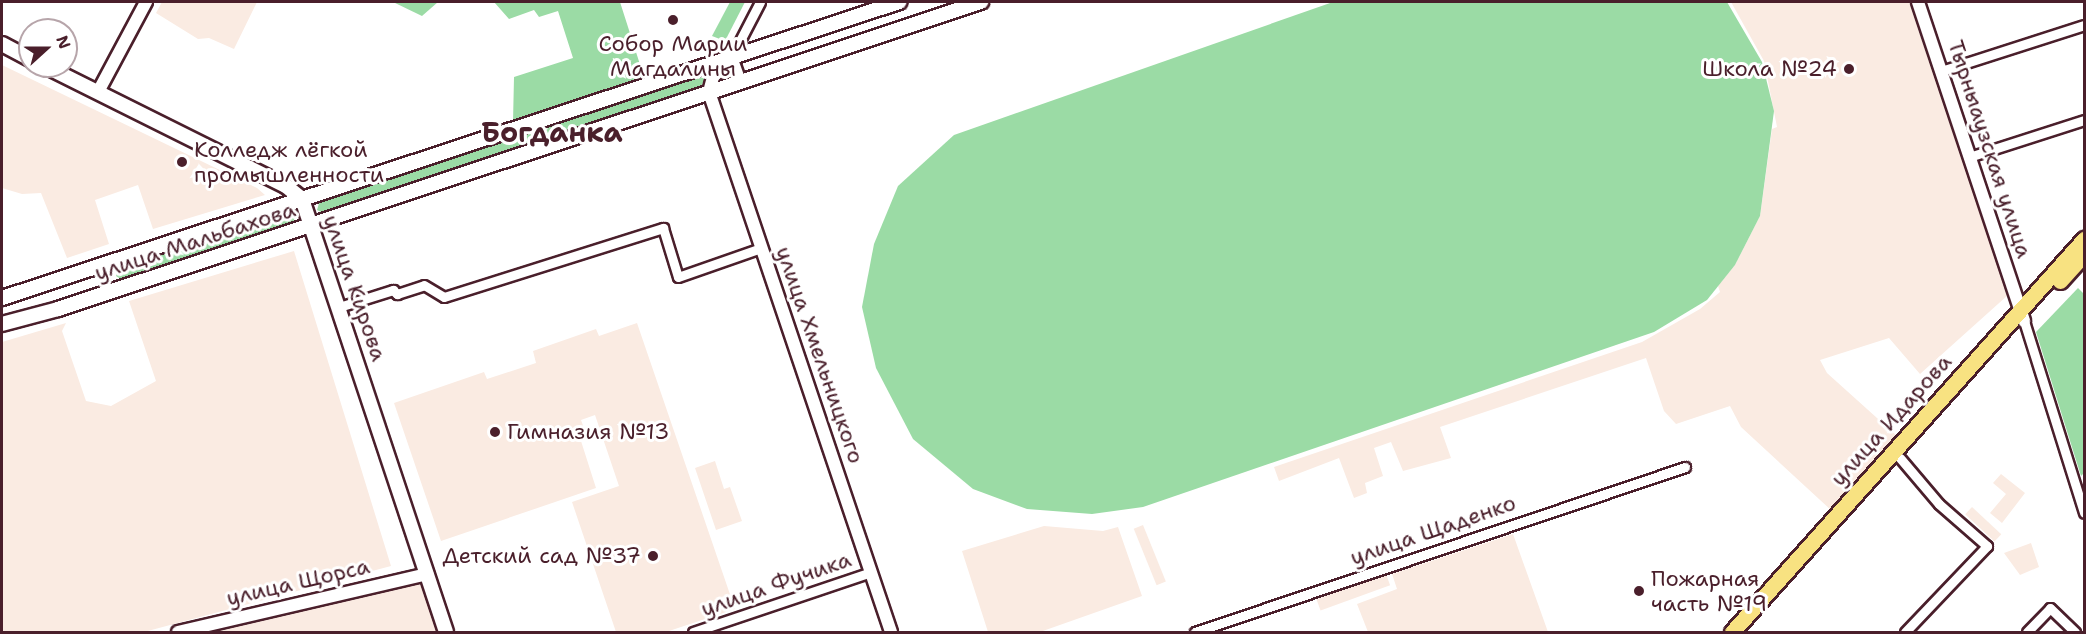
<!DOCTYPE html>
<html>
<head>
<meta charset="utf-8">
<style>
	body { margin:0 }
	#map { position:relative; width:2086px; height:634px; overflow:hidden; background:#fff; font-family:"Shantell Sans",sans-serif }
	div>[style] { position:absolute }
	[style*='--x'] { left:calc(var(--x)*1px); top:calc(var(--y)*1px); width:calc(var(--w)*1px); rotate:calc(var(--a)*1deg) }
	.built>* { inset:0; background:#faebe2; transform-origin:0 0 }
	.green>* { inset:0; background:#9bdba5 }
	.roads { filter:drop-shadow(2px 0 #4a1f2b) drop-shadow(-2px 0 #4a1f2b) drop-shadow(0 2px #4a1f2b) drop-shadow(0 -2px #4a1f2b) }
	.minor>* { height:9px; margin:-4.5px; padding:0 4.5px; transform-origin:4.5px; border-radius:4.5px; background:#fff }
	.tertiary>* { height:12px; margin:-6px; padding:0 6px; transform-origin:6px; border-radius:6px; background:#fff }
	.secondary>* { height:14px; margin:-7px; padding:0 7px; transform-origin:7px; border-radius:7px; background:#fff }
	.primary>* { height:15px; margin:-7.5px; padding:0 7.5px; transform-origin:7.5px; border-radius:7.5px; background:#f8e281 }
	.dots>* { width:16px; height:16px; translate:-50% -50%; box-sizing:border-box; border:3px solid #fff; border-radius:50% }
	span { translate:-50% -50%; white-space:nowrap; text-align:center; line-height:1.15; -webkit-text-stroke:6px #fff; paint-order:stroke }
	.poi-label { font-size:22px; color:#4a1f2b }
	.right { translate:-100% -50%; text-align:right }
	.left { translate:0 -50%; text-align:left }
	.street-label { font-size:22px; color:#4a1f2b }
	.district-label { font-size:28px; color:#4a1f2b; font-weight:700 }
	.frame { position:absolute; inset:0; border:3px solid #4a1f2b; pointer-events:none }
	.north { position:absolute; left:18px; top:18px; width:60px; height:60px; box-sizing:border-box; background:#fff; border:2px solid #b7a5aa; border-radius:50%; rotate:69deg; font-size:16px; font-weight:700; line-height:24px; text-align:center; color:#4a1f2b }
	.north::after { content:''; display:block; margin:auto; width:21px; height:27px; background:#4a1f2b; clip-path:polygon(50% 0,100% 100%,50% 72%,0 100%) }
</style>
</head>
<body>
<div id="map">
	<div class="built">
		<div style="clip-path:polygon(162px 2px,257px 2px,234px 49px,209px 38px,198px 39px,156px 13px)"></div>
		<div style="clip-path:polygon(1731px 2px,1909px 2px,2008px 295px,1920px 374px,1889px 338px,1820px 360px,1827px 373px,1897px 436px,1832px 511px,1741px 427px,1730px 406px,1676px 424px,1664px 411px,1646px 358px,1440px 427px,1451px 458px,1403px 471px,1391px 442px,1374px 448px,1383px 476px,1365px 483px,1367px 493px,1354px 498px,1339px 458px,1279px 481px,1274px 467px,1642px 342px,1700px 309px,1720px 292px,1718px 286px,1735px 265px,1760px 216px,1772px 129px,1777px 127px,1764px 61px)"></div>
		<div style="clip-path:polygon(2px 65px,257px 188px,265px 195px,153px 229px,138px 185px,95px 200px,109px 244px,67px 258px,41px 193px,22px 194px,2px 188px)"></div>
		<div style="clip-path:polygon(294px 251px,391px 566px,144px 632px,2px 632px,2px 342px,66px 323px,62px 331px,86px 401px,111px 406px,156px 381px,129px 301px)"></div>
		<div style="clip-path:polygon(637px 323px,735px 609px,666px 632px,616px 632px,572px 502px,619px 486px,595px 415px,581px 420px,588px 439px,581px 441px,596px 488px,441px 541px,394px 403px,484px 372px,487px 379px,536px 363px,533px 351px,596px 329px,599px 336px)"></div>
		<div style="clip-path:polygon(715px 461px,724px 489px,730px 487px,742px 521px,716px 530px,695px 468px)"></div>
		<div style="clip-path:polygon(2001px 474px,2025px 493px,2002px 523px,1990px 513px,2006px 494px,1993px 483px)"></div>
		<div style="left:1972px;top:507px;width:40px;height:10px;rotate:43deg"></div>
		<div style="left:1143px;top:525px;width:61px;height:10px;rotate:68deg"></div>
		<div style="clip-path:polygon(1044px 526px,1103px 531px,1118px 527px,1142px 596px,1040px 632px,988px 632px,962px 551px)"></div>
		<div style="clip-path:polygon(1513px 534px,1548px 632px,1368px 632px,1357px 604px,1397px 589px,1392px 574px)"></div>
		<div style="clip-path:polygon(2031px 543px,2039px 567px,2020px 575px,2004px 553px)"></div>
		<div style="clip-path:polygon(427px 574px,446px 632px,178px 632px)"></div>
		<div style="left:1386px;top:574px;width:12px;height:74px;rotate:70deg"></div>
	</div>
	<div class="green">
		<div style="clip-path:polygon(393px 2px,438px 2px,422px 16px)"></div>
		<div style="clip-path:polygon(494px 2px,620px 2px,644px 77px,513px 122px,514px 77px,573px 58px,558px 11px,539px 17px,534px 10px,509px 19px)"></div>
		<div style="clip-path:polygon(730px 2px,745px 2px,725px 41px,712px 36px)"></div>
		<div style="clip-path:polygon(1333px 2px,1727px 2px,1762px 62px,1774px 111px,1760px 216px,1735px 265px,1707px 300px,1654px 332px,1143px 507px,1092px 514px,1027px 509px,973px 489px,913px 439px,876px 368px,862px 307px,874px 244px,898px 186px,954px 135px)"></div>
		<div style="clip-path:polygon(696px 75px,705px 79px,700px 88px,325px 214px,317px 210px,320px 200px)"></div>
		<div style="clip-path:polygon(286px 213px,295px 216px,293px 224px,122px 280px,116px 276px,119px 268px)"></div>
		<div style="clip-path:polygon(2078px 288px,2084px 294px,2084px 473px,2081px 476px,2036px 332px)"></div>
	</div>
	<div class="roads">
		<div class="minor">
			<div style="--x:1941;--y:71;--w:150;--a:-17.8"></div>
			<div style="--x:741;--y:81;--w:27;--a:-110"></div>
			<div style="--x:732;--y:56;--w:61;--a:-62.6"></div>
			<div style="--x:1969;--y:157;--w:121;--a:-17.8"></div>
			<div style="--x:339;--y:307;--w:57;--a:-17.5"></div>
			<div style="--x:393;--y:290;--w:6;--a:45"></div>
			<div style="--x:397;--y:294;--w:28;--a:-18"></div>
			<div style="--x:424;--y:285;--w:23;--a:31"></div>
			<div style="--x:444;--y:297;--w:230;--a:-17.5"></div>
			<div style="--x:663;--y:228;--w:51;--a:73"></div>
			<div style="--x:678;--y:277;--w:88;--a:-19.3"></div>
			<div style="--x:2024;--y:321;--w:201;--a:72.6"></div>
			<div style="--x:1900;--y:458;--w:60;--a:49.7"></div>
			<div style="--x:1939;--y:504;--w:64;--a:41.2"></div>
			<div style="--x:1987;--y:546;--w:119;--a:133.6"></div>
			<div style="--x:693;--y:632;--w:188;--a:-18.6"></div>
			<div style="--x:1195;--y:632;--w:517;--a:-18.61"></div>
			<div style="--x:2027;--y:632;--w:33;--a:-46"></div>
			<div style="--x:2050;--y:608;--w:35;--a:44"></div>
		</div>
		<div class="tertiary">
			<div style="--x:1918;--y:2;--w:336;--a:71.6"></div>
			<div style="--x:732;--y:56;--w:28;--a:132"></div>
			<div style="--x:713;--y:77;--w:16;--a:105"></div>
			<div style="--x:709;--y:92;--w:570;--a:71.37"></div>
			<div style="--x:98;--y:92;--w:102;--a:-61.9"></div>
			<div style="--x:178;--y:632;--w:256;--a:-13.1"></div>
		</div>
		<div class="secondary">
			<div style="--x:2;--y:44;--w:32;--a:28"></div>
			<div style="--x:45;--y:66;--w:269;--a:26.5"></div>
			<div style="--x:286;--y:186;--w:21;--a:39"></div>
			<div style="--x:302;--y:199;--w:456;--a:71.6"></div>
			<div style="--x:2;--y:298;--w:945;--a:-18.26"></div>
			<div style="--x:2;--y:324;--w:58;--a:-15"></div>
			<div style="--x:58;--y:309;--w:973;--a:-18.4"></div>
		</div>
		<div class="primary">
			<div style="--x:2060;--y:281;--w:36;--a:-48"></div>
			<div style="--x:1732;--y:632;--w:528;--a:-48.15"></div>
		</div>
	</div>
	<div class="dots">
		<div style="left:673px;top:20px;background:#4a1f2b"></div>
		<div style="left:1849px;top:69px;background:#4a1f2b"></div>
		<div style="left:182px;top:162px;background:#4a1f2b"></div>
		<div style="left:495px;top:432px;background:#4a1f2b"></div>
		<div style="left:653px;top:556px;background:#4a1f2b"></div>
		<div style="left:1639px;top:591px;background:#4a1f2b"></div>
	</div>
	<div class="poi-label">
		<span style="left:673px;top:56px">Собор Марии<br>Магдалины</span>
		<span class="right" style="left:1837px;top:69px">Школа №24</span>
		<span class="left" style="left:194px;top:162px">Колледж лёгкой<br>промышленности</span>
		<span class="left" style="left:507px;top:432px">Гимназия №13</span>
		<span class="right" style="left:641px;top:556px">Детский сад №37</span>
		<span class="left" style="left:1651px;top:591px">Пожарная<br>часть №19</span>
	</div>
	<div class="street-label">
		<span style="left:1990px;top:149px;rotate:72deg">Тырныаузская улица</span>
		<span style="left:195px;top:241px;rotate:-18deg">улица Мальбахова</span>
		<span style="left:355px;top:288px;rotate:71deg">улица Кирова</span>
		<span style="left:820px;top:355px;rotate:71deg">улица Хмельницкого</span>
		<span style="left:1891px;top:420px;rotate:-48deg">улица Идарова</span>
		<span style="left:1433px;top:530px;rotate:-19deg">улица Щаденко</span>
		<span style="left:298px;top:582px;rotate:-13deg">улица Щорса</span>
		<span style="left:776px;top:584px;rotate:-19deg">улица Фучика</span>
	</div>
	<div class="district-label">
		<span style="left:552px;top:132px">Богданка</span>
	</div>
	<div class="frame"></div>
	<div class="north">N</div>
</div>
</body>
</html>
